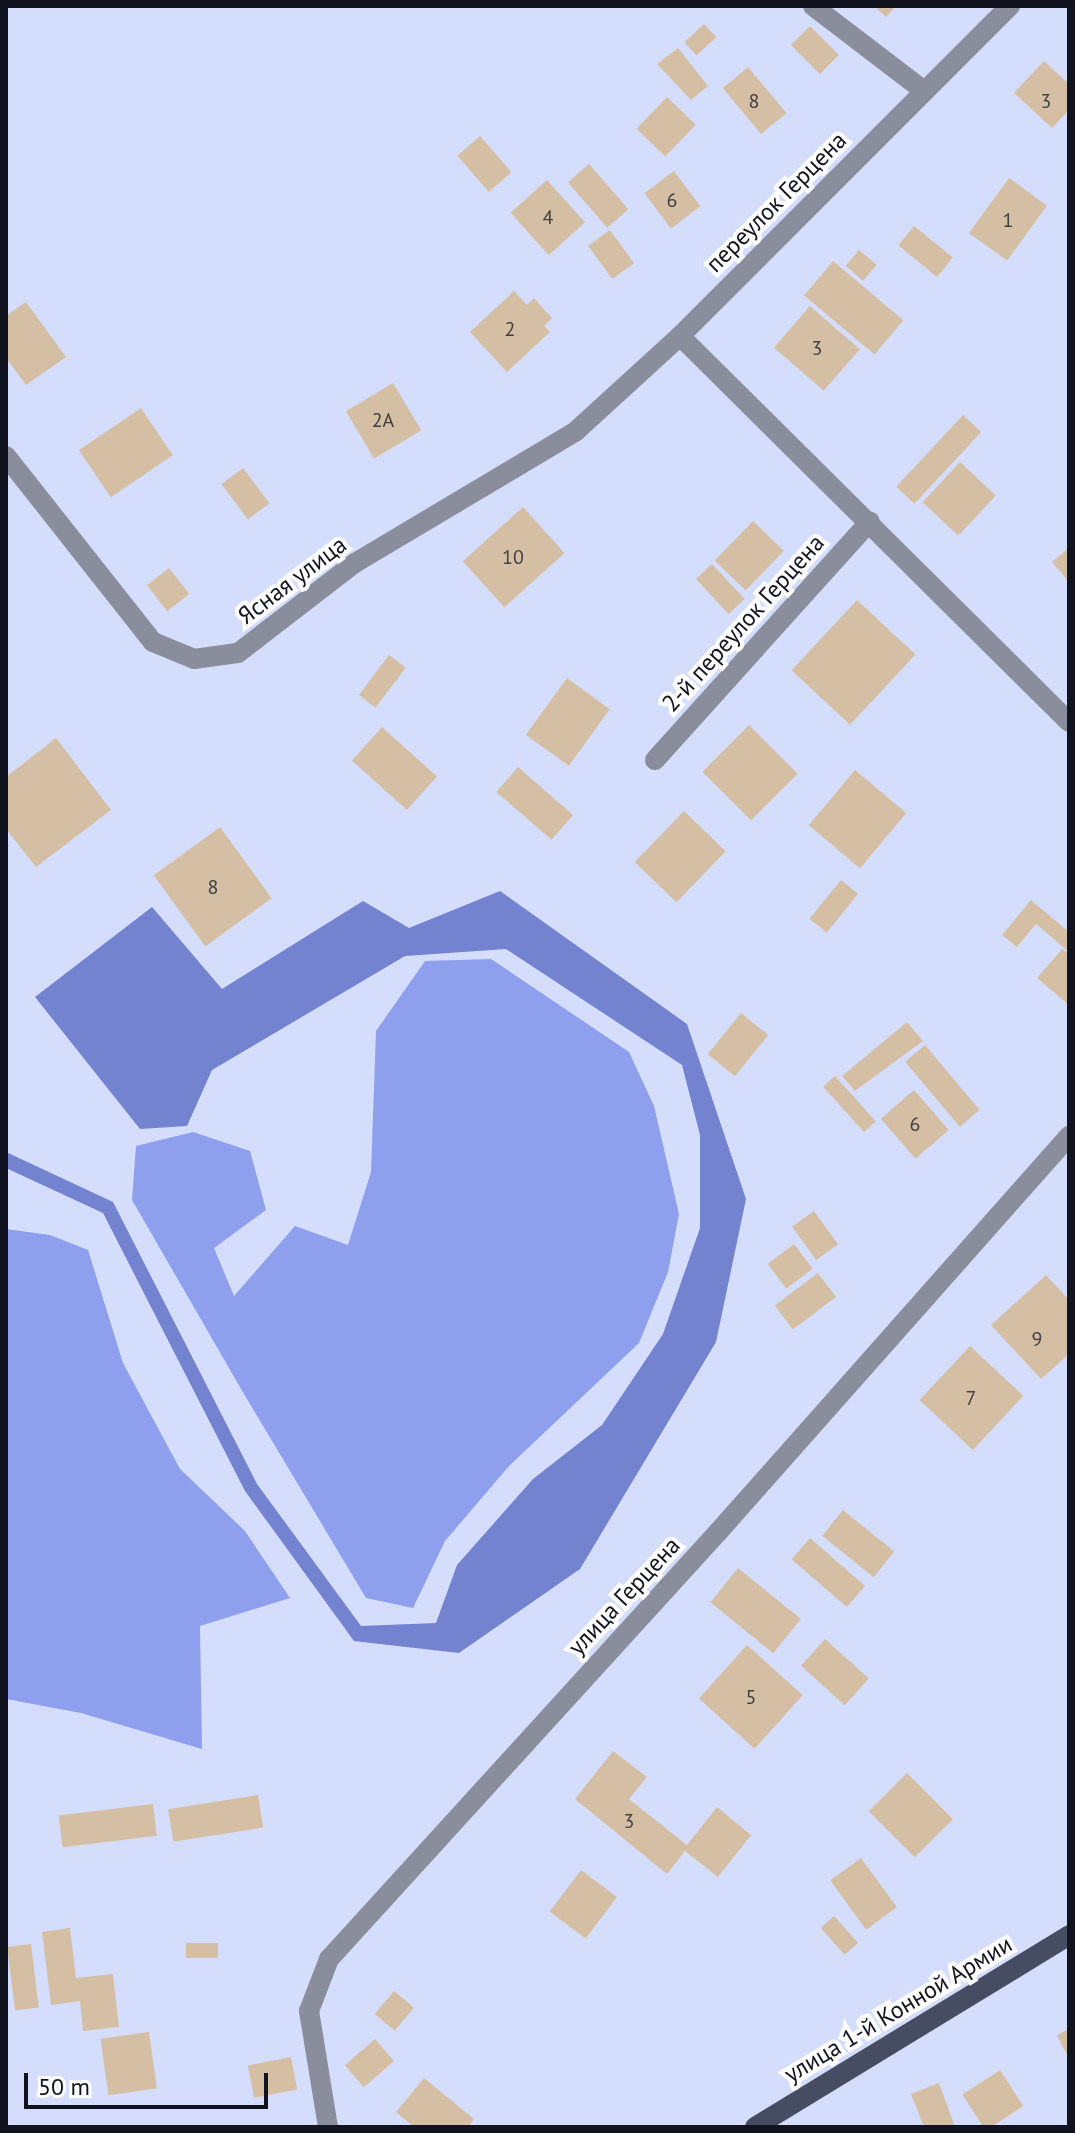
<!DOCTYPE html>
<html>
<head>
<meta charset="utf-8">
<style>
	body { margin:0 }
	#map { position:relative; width:1075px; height:2133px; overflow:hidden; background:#d5ddfd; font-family:"PT Sans",sans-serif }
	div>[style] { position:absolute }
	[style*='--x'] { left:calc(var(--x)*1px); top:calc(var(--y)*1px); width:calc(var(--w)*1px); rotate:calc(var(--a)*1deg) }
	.forest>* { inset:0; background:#8e9fee }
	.water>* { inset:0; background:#7383d0 }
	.building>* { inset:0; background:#d5bfa4; transform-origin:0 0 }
	.minor>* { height:20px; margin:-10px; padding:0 10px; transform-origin:10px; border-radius:10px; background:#8a8d9b }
	.major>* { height:20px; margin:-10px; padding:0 10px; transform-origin:10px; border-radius:10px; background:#464c62 }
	span { translate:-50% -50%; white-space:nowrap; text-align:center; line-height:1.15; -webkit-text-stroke:8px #fff; paint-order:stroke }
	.number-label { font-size:20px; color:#423f40 }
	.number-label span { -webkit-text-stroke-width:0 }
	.street-label { font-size:24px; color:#11141f }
	.frame { position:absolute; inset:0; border:8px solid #11141f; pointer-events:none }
	.scale { position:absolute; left:24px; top:2073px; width:244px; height:36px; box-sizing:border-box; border:4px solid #11141f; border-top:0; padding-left:10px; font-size:24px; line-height:28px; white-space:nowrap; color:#11141f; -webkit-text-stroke:6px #fff; paint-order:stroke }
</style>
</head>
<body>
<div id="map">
	<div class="forest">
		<div style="clip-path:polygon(491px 959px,629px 1052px,654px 1106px,679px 1214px,668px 1272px,639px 1343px,509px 1466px,445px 1541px,413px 1608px,366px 1598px,244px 1394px,132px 1200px,136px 1146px,193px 1132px,250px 1151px,266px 1210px,214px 1248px,234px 1296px,295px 1226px,348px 1245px,371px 1172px,376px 1031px,425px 961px)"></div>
		<div style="clip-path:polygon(6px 1229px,50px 1235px,88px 1250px,123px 1363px,180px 1469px,245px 1531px,290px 1598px,200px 1626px,202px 1749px,81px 1713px,6px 1699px)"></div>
	</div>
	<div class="water">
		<div style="clip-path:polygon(500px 891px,687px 1024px,746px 1199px,716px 1342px,580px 1569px,459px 1653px,354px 1641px,245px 1491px,103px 1213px,6px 1168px,6px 1152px,113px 1202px,257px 1484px,361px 1626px,436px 1623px,457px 1565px,533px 1479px,602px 1425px,663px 1334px,700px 1228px,700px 1135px,682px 1065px,506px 949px,405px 956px,212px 1070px,187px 1126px,140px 1129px,35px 997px,152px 907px,222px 989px,363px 901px,409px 928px)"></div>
	</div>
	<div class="building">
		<div style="clip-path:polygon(874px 6px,896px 6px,886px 17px)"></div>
		<div style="left:704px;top:24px;width:18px;height:27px;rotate:47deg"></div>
		<div style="left:810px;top:26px;width:41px;height:27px;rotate:45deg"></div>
		<div style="clip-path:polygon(678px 48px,708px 86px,691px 100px,657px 64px)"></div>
		<div style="clip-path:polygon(1044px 61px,1069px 84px,1069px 110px,1052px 128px,1014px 93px)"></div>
		<div style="left:748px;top:67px;width:60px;height:33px;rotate:50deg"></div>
		<div style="left:667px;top:97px;width:40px;height:44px;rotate:44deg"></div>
		<div style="left:480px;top:136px;width:48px;height:30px;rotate:49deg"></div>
		<div style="left:589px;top:164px;width:60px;height:28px;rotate:49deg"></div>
		<div style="left:674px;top:171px;width:44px;height:37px;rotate:53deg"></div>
		<div style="left:1009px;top:178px;width:47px;height:68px;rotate:36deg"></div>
		<div style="left:547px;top:180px;width:57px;height:49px;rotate:48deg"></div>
		<div style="left:914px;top:226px;width:50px;height:25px;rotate:39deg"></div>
		<div style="left:610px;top:230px;width:41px;height:27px;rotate:54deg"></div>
		<div style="left:859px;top:250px;width:23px;height:21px;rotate:40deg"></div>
		<div style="left:833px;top:261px;width:92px;height:45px;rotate:40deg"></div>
		<div style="clip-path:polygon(514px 291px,527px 305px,534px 298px,552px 318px,544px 326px,550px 332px,507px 372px,470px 332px)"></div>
		<div style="clip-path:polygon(26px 302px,66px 357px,26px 385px,6px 358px,6px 316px)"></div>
		<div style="left:810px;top:306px;width:66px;height:55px;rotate:41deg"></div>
		<div style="left:393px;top:383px;width:55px;height:55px;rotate:59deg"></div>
		<div style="left:141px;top:408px;width:57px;height:75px;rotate:56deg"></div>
		<div style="left:963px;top:415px;width:25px;height:98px;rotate:43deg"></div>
		<div style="left:960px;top:462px;width:49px;height:55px;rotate:43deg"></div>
		<div style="left:243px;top:468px;width:44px;height:27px;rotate:53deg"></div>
		<div style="left:523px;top:507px;width:62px;height:81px;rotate:48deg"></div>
		<div style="left:753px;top:521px;width:43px;height:55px;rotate:44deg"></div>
		<div style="clip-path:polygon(1069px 548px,1069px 582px,1052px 562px)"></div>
		<div style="left:712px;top:564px;width:48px;height:22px;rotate:47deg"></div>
		<div style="left:169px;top:568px;width:33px;height:28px;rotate:52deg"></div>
		<div style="left:857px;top:600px;width:80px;height:96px;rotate:43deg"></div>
		<div style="left:389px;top:655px;width:21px;height:50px;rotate:37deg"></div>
		<div style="left:567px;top:678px;width:53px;height:70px;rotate:36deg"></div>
		<div style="left:749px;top:725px;width:69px;height:66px;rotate:45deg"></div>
		<div style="left:382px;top:727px;width:74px;height:45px;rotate:42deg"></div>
		<div style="clip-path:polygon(56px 738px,111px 810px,36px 867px,6px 829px,6px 777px)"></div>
		<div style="left:518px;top:767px;width:73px;height:33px;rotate:41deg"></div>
		<div style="left:855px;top:770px;width:67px;height:72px;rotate:40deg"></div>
		<div style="left:684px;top:811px;width:58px;height:71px;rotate:44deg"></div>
		<div style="left:220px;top:827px;width:88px;height:82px;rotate:54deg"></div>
		<div style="left:841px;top:880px;width:22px;height:50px;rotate:39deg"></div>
		<div style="clip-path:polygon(1031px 900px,1069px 932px,1069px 952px,1036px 924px,1017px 947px,1002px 935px)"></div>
		<div style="clip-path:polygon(1062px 949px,1069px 954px,1069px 1005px,1037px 978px)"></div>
		<div style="left:741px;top:1013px;width:35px;height:53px;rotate:39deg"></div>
		<div style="clip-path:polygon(907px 1022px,923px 1041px,855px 1091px,842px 1076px)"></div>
		<div style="left:925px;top:1045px;width:85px;height:26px;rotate:50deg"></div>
		<div style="left:835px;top:1076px;width:61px;height:16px;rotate:48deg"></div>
		<div style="left:914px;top:1090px;width:53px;height:44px;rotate:49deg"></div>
		<div style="left:814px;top:1211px;width:41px;height:27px;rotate:54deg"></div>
		<div style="left:794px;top:1244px;width:31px;height:33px;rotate:53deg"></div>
		<div style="left:818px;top:1273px;width:30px;height:54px;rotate:53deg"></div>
		<div style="clip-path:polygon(1046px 1275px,1069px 1300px,1069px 1354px,1041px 1379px,991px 1325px)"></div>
		<div style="left:970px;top:1346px;width:73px;height:74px;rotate:43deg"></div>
		<div style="left:843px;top:1510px;width:66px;height:33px;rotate:39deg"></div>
		<div style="left:810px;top:1538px;width:73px;height:28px;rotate:41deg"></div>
		<div style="left:738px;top:1568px;width:81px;height:44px;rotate:39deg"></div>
		<div style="left:825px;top:1639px;width:59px;height:36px;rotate:42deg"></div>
		<div style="left:747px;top:1645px;width:75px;height:72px;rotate:42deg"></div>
		<div style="clip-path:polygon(613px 1751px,647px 1777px,629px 1799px,687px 1845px,717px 1807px,751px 1835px,718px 1877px,685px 1851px,667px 1874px,575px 1799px)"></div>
		<div style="left:907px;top:1773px;width:65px;height:54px;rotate:45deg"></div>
		<div style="left:258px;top:1795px;width:33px;height:91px;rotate:81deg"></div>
		<div style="left:153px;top:1804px;width:32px;height:95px;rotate:83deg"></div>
		<div style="left:861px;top:1858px;width:61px;height:38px;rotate:54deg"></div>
		<div style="left:581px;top:1870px;width:45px;height:52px;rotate:37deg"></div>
		<div style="left:834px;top:1916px;width:36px;height:18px;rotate:48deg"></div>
		<div style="clip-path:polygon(70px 1928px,76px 1978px,113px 1974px,119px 2027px,83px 2031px,80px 2001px,51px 2005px,42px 1932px)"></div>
		<div style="left:186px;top:1943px;width:32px;height:15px"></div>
		<div style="left:31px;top:1944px;width:64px;height:24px;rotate:83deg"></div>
		<div style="left:394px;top:1991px;width:26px;height:30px;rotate:40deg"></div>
		<div style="clip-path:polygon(1069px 2029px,1069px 2059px,1057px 2035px)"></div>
		<div style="left:149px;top:2032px;width:57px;height:49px;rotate:82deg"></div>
		<div style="left:375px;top:2039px;width:29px;height:40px;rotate:49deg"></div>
		<div style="left:291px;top:2057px;width:33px;height:44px;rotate:79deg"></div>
		<div style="left:1000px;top:2070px;width:43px;height:45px;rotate:57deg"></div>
		<div style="clip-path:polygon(424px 2078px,474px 2119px,468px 2127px,414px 2127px,396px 2112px)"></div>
		<div style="clip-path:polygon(939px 2083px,955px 2127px,924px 2127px,911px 2094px)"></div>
	</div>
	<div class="minor">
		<div style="--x:813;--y:6;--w:140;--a:37.4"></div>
		<div style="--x:680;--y:336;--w:548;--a:44.78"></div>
		<div style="--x:6;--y:456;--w:237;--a:51.7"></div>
		<div style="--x:153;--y:642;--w:44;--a:22.5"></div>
		<div style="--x:194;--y:659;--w:44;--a:-7.8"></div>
		<div style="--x:238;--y:653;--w:148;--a:-37.6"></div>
		<div style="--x:355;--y:563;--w:257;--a:-30.8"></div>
		<div style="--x:576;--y:431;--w:141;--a:-42.4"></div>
		<div style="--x:680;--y:336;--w:467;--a:-45"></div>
		<div style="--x:655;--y:760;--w:321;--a:-48"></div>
		<div style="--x:328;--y:2127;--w:118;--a:-99.3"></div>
		<div style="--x:309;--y:2011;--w:56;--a:-69"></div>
		<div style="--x:329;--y:1959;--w:579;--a:-47.66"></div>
		<div style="--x:719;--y:1531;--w:528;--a:-48.46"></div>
	</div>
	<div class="major">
		<div style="--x:755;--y:2127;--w:368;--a:-31.4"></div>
	</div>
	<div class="number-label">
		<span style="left:754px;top:101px">8</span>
		<span style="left:1046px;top:101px">3</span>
		<span style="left:672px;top:200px">6</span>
		<span style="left:548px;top:217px">4</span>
		<span style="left:1008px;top:220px">1</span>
		<span style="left:510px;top:329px">2</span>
		<span style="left:817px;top:348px">3</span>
		<span style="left:383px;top:420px">2А</span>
		<span style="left:513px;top:557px">10</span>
		<span style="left:213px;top:887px">8</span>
		<span style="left:915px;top:1124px">6</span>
		<span style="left:1037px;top:1339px">9</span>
		<span style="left:971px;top:1398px">7</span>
		<span style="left:751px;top:1697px">5</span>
		<span style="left:629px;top:1821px">3</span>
	</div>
	<div class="street-label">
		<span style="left:776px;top:202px;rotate:-45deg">переулок Герцена</span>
		<span style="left:292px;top:580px;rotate:-37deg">Ясная улица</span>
		<span style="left:743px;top:623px;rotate:-48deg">2-й переулок Герцена</span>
		<span style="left:624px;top:1596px;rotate:-47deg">улица Герцена</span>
		<span style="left:898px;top:2009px;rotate:-31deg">улица 1-й Конной Армии</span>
	</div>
	<div class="frame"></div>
	<div class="scale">50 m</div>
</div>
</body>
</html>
